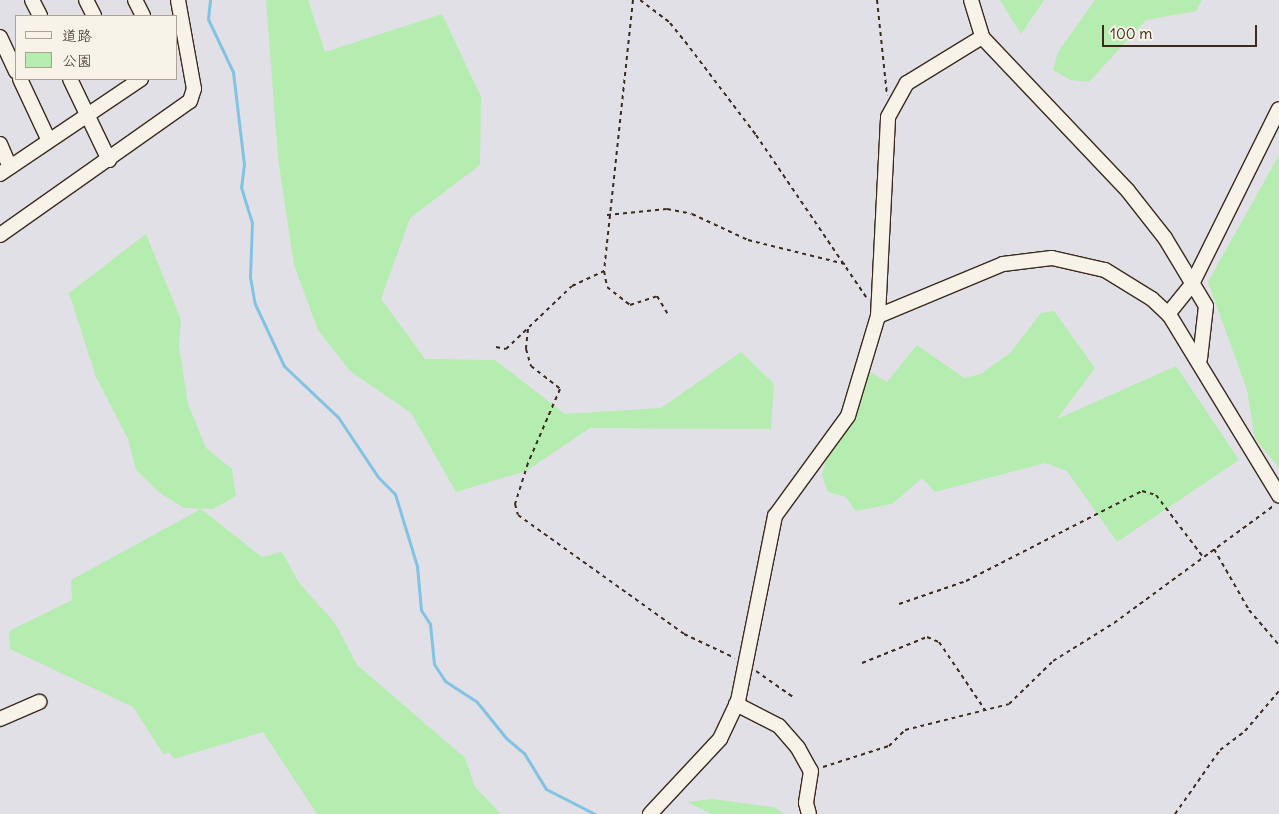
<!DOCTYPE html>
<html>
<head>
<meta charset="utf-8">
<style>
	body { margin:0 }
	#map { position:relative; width:1279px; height:814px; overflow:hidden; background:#e2e0e7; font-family:Delius,"Klee One",sans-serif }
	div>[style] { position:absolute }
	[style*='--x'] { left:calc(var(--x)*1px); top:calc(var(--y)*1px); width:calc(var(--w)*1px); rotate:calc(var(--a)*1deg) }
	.green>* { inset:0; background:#b5ecaf }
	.stream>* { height:3px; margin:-1.5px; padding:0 1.5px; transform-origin:1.5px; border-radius:1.5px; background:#81c3e2 }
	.path>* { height:2px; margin-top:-1px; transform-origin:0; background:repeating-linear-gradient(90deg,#3b2a1e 0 4px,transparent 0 8px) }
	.roads { filter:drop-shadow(1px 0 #3b2a1e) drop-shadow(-1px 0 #3b2a1e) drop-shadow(0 1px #3b2a1e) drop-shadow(0 -1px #3b2a1e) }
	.minor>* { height:14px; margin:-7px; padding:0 7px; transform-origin:7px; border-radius:7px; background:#f7f3e8 }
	span { translate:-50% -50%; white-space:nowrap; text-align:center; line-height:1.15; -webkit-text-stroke:4.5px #f7f3e8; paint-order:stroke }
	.legend { position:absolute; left:15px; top:15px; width:162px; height:65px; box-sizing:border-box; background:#f7f3e8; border:1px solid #aca397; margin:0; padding:6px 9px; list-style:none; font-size:15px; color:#3b2a1e }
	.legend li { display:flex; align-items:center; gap:10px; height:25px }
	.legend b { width:25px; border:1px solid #aca397 }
	.scale { position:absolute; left:1102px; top:25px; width:155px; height:22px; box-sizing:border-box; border:2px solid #3b2a1e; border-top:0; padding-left:6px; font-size:15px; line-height:18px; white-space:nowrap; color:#3b2a1e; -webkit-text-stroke:4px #f7f3e8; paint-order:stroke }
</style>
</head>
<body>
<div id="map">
	<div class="green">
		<div style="clip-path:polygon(266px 0,308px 0,325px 52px,442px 14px,481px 97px,480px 165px,410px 218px,381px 299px,425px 359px,495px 360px,565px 414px,661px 408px,741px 352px,774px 384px,771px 429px,590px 428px,526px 471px,456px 492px,411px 413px,350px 371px,318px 330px,294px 265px,278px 158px)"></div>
		<div style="clip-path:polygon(1000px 0,1044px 0,1021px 34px)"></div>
		<div style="clip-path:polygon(1095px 0,1202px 0,1196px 11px,1146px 20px,1089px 82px,1071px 80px,1053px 70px,1058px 52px)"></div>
		<div style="clip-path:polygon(1279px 155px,1279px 468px,1255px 438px,1247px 390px,1208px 282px)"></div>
		<div style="clip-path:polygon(146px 234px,181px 320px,179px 346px,188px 404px,206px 448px,232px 469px,236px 496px,213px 509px,184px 508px,160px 493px,136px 470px,128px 439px,96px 377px,69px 293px)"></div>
		<div style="clip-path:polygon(1054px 311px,1095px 368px,1057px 419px,1176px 366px,1239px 460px,1117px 542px,1067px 471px,1045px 463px,935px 492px,922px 478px,892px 504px,855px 511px,846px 497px,828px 492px,822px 475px,837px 419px,860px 366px,887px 382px,917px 345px,964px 378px,981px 374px,1011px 352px,1041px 313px)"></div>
		<div style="clip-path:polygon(201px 509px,262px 557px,282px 552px,299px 583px,335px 623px,357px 665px,465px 758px,475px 787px,501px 814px,317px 814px,263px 732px,174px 759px,169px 752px,164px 755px,133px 707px,10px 649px,9px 631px,72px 600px,71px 580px)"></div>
		<div style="clip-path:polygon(712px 799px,773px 807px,785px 814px,712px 814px,687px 802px)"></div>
	</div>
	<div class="stream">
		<div style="--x:210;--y:0;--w:19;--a:96"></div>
		<div style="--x:208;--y:19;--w:59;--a:64.7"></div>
		<div style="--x:233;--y:72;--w:93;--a:83.2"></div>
		<div style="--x:244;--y:164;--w:23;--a:97"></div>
		<div style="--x:241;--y:187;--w:37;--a:73"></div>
		<div style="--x:252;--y:222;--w:55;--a:92.1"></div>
		<div style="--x:250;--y:277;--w:27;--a:80"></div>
		<div style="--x:255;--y:304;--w:68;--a:64.9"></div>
		<div style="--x:284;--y:366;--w:74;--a:43.4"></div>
		<div style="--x:338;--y:417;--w:72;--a:56.3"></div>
		<div style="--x:378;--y:477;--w:24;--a:45"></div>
		<div style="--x:395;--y:494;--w:75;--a:73"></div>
		<div style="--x:417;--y:566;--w:44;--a:84.8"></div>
		<div style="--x:421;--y:610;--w:17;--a:57"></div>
		<div style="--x:430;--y:624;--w:40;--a:84.3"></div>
		<div style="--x:434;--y:664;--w:20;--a:57"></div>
		<div style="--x:445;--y:681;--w:38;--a:33"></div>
		<div style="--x:477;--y:702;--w:46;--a:51.1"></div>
		<div style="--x:506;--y:738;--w:23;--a:40"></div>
		<div style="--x:524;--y:753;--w:42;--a:58.6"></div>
		<div style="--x:546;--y:789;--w:55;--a:27"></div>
	</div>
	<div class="path">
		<div style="--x:633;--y:0;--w:273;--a:96.1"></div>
		<div style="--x:604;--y:271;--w:16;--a:79"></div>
		<div style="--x:607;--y:287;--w:29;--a:38"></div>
		<div style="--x:630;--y:305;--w:28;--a:-18"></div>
		<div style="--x:657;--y:296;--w:23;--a:59"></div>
		<div style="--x:640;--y:0;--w:38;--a:37"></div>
		<div style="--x:670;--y:23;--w:32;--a:51"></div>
		<div style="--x:690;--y:48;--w:109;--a:52.8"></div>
		<div style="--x:756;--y:135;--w:196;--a:55.8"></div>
		<div style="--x:877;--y:0;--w:96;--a:84"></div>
		<div style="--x:607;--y:215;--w:60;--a:-5.7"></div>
		<div style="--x:667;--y:209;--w:25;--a:11"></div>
		<div style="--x:692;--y:214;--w:62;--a:24.9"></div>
		<div style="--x:748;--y:240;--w:100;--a:13.9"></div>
		<div style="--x:528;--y:329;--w:20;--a:96"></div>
		<div style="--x:526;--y:349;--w:18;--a:74"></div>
		<div style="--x:531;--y:366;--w:37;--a:38"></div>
		<div style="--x:560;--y:389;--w:81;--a:113.4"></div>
		<div style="--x:528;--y:463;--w:43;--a:107.6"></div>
		<div style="--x:515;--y:504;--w:11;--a:75"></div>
		<div style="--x:518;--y:515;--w:204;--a:35.6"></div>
		<div style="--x:684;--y:634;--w:56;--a:25.2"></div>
		<div style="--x:496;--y:347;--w:10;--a:11"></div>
		<div style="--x:506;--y:349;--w:91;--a:-43.7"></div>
		<div style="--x:572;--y:286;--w:35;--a:-25"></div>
		<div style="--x:1214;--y:549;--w:70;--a:60.2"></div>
		<div style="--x:1249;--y:610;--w:46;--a:49.4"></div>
		<div style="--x:899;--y:604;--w:71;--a:-18.9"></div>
		<div style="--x:966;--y:581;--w:198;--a:-27.1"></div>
		<div style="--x:1142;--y:491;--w:15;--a:16"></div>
		<div style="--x:1156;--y:495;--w:78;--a:52.8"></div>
		<div style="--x:862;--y:663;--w:70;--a:-21.8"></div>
		<div style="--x:927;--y:637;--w:13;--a:23"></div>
		<div style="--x:939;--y:642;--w:82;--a:55.9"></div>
		<div style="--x:756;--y:671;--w:45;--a:35.1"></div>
		<div style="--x:823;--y:767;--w:69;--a:-17.7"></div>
		<div style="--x:889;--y:746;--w:23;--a:-45"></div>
		<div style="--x:905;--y:730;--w:107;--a:-14"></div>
		<div style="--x:1009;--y:704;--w:62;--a:-44.3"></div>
		<div style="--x:1053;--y:661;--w:72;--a:-31.9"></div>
		<div style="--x:1114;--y:623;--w:197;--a:-36.3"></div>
		<div style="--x:1175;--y:814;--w:78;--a:-54.9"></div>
		<div style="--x:1220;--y:750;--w:31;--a:-37"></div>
		<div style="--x:1245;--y:731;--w:52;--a:-49.6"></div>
	</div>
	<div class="roads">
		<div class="minor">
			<div style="--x:32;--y:0;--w:18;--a:63"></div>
			<div style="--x:86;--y:0;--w:18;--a:63"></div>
			<div style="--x:135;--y:0;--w:18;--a:63"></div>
			<div style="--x:971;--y:0;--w:39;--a:73"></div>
			<div style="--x:982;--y:37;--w:212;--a:46.5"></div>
			<div style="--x:1128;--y:191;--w:60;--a:51.8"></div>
			<div style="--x:1165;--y:238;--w:79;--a:58.9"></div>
			<div style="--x:1206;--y:306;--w:53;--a:96.5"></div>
			<div style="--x:0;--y:37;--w:38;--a:65"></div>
			<div style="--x:20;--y:79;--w:68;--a:64.9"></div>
			<div style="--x:70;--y:79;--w:90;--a:64.3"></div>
			<div style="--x:0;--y:144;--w:25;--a:67"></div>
			<div style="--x:0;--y:174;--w:170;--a:-34"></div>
			<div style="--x:0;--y:235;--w:232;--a:-35.2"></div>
			<div style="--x:190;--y:101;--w:13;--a:-72"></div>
			<div style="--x:194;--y:89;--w:90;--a:-100.2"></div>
			<div style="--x:1168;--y:314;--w:38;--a:-51"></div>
			<div style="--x:1192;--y:284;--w:195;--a:-63.6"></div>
			<div style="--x:878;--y:316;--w:199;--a:-87.1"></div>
			<div style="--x:888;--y:117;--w:39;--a:-61"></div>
			<div style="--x:907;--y:83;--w:88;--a:-31.5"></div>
			<div style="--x:736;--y:704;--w:48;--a:27.1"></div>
			<div style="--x:779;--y:726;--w:29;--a:49"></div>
			<div style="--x:798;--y:748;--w:26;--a:61"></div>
			<div style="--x:811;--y:771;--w:32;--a:99"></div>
			<div style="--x:806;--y:803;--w:11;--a:75"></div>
			<div style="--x:0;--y:719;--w:43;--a:-23.6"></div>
			<div style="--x:650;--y:814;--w:103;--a:-47"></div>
			<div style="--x:720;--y:739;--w:42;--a:-64.7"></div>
			<div style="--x:738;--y:701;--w:189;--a:-78.7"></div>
			<div style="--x:775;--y:516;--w:124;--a:-53.9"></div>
			<div style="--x:848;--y:416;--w:104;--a:-73.3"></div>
			<div style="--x:878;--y:316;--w:135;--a:-22.6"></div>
			<div style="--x:1003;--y:264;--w:49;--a:-7"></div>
			<div style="--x:1052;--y:258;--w:54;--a:12.8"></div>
			<div style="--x:1105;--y:270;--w:55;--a:31.7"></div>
			<div style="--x:1152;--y:299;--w:25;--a:43"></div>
			<div style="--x:1170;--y:316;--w:210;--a:58.7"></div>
		</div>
	</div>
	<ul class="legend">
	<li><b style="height:6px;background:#f7f3e8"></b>道路</li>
	<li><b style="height:14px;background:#b5ecaf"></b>公園</li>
	</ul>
	<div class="scale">100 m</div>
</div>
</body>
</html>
